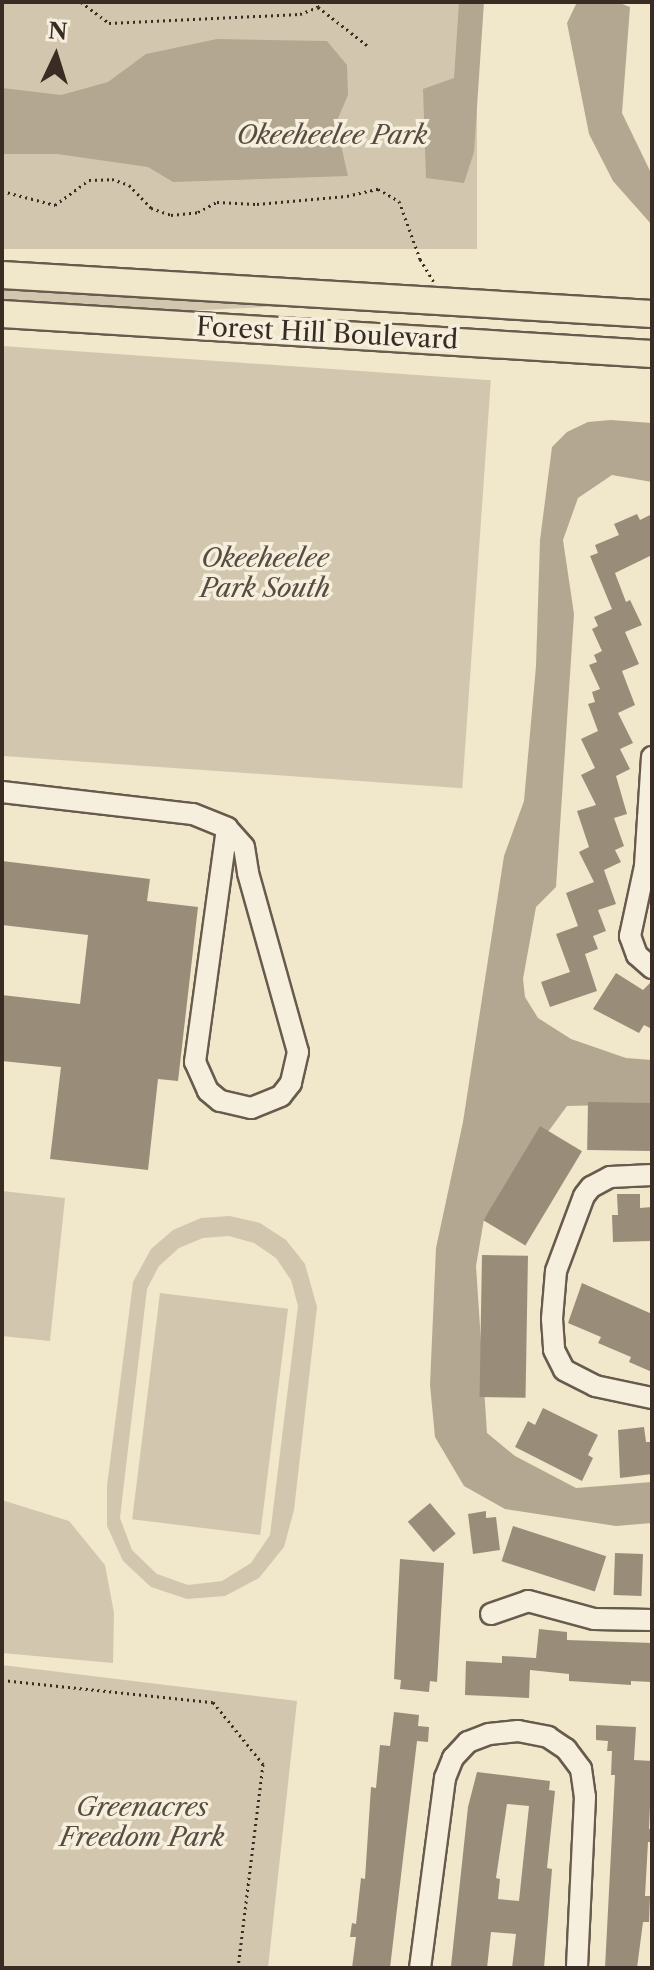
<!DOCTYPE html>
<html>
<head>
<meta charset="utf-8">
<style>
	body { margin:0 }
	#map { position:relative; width:654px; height:1970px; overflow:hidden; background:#f1e7cb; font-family:"Libre Caslon Text",serif }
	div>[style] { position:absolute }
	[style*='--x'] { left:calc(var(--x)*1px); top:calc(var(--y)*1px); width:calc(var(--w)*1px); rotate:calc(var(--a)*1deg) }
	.green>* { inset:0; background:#d2c7ae; transform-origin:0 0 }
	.water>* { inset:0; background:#b3a792 }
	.building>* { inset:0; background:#998d7a; transform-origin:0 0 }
	.path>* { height:3px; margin-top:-1.5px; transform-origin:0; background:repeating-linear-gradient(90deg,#3a2c23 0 2px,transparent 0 6px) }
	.roads { filter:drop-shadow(2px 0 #685b4d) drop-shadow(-2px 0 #685b4d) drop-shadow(0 2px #685b4d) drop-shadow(0 -2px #685b4d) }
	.minor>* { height:20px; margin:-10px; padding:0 10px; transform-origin:10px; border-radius:10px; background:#f6efdd }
	.major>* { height:26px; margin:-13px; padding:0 13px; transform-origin:13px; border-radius:13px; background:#f1e7cb }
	span { translate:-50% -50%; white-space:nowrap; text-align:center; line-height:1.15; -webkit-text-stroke:7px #f6efdd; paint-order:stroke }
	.park-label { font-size:26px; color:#584b3f; font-style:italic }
	.street-label { font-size:26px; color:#3a2c23 }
	.frame { position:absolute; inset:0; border:4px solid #3a2c23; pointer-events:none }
	.north { position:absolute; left:16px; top:16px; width:80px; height:80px; -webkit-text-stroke:6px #f6efdd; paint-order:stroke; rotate:4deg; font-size:22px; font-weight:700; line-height:32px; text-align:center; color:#3a2c23 }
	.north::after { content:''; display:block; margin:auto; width:28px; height:36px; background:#3a2c23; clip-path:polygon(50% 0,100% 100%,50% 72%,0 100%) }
</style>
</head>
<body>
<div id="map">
	<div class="green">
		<div style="left:2px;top:2px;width:475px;height:247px"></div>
		<div style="clip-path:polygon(2px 288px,285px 306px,184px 311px,2px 300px)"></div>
		<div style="left:2px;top:346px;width:490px;height:409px;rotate:4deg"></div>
		<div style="clip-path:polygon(2px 1191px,65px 1198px,50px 1341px,2px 1336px)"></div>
		<div style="clip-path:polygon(evenodd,230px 1216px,260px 1223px,286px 1240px,305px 1264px,317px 1307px,294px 1510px,284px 1547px,259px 1578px,225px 1596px,187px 1599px,151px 1587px,123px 1561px,107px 1526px,107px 1486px,133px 1282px,151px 1249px,173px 1230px,201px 1218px,230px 1216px,229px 1236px,254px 1243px,276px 1258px,291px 1280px,298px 1306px,270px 1535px,251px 1563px,222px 1581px,188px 1585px,157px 1574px,132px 1550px,120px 1518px,126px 1466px,147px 1289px,159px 1266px,179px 1248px,203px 1238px,229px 1236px)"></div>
		<div style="left:160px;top:1293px;width:129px;height:228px;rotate:7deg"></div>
		<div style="clip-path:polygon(2px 1500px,69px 1521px,105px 1565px,114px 1613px,113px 1663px,2px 1653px)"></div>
		<div style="clip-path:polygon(2px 1665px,297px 1701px,268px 1968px,2px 1968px)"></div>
	</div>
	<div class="water">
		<div style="clip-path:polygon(459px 2px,484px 2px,474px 152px,464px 183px,426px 178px,423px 89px,454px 78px)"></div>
		<div style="clip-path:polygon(577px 2px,617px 2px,630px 7px,622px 113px,652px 175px,652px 225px,613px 181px,589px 134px,567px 23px)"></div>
		<div style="clip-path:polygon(217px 39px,327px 41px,347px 65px,348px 95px,336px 123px,348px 176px,173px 182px,148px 167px,57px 154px,2px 154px,2px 88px,61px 95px,108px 82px,146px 54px)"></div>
		<div style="clip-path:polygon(611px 420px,652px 423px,652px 482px,612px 475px,578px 498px,563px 540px,574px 614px,556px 887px,536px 907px,523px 979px,525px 997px,538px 1018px,571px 1039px,626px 1058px,652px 1060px,652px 1104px,567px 1106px,484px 1219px,476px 1266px,487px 1433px,515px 1456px,576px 1488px,652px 1482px,652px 1523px,616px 1526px,505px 1509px,464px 1486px,435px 1437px,430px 1385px,436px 1248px,463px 1122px,504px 856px,524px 801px,536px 666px,540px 540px,552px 447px,567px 432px,588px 422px)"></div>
	</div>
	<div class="building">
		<div style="clip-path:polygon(637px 514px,640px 520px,652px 514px,652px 555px,615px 573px,626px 602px,630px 600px,642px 625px,625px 632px,639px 664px,622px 671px,635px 705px,618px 713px,633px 743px,620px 749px,630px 769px,616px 776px,627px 814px,614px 818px,624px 846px,615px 850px,621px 862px,604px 870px,616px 904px,598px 910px,606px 931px,593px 936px,598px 949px,585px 954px,597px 991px,550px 1007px,541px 982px,570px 972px,556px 934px,578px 926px,566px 893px,594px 882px,579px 852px,589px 847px,577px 811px,596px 805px,581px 775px,595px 768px,581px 739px,598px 731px,588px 704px,595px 702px,592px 692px,600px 689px,589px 665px,597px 662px,594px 655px,602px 651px,592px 629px,598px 626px,594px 617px,612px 609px,590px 556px,598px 553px,595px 545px,619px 535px,614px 524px)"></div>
		<div style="clip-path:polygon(2px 861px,150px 879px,147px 901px,198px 907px,178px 1081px,158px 1079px,148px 1170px,50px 1159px,61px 1067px,2px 1061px,2px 995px,80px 1004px,88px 935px,2px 925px)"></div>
		<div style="clip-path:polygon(616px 973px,643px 990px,652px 981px,652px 1029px,644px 1025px,639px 1033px,593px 1009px)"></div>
		<div style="left:588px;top:1102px;width:64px;height:48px;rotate:1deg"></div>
		<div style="left:540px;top:1126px;width:49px;height:110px;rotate:31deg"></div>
		<div style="clip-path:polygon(617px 1194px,640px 1194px,640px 1208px,652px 1207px,652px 1241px,613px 1242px,612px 1215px,618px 1215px)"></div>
		<div style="left:482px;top:1255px;width:46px;height:142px;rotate:1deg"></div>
		<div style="clip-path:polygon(582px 1283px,652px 1314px,652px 1372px,629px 1362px,631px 1357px,598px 1343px,601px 1337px,568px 1323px)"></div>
		<div style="clip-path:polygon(543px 1408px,598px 1435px,588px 1455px,593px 1458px,582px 1481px,515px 1447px,528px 1421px,535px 1425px)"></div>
		<div style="clip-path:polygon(644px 1427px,646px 1442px,652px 1442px,652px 1474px,620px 1478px,618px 1430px)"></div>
		<div style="left:430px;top:1503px;width:40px;height:29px;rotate:50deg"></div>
		<div style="clip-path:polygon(486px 1511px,486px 1518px,496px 1517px,500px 1550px,473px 1554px,468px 1514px)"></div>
		<div style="left:513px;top:1526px;width:98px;height:37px;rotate:18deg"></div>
		<div style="left:615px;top:1553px;width:28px;height:42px;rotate:2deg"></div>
		<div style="clip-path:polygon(400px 1559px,444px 1563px,437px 1682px,430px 1681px,429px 1692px,400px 1689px,401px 1680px,394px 1679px)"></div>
		<div style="clip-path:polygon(539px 1629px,567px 1632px,567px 1640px,652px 1643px,652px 1682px,631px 1681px,631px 1685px,569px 1681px,569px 1674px,530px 1670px,529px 1698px,465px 1695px,466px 1661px,502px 1663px,502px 1656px,536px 1658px)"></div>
		<div style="clip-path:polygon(394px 1712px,419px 1715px,418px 1726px,429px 1727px,428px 1742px,417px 1741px,390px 1968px,352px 1968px,356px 1937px,350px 1937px,352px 1923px,356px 1924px,361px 1878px,365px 1879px,371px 1787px,376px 1788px,380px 1745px,390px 1746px)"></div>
		<div style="clip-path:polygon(596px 1725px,636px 1727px,634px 1760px,652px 1761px,649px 1829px,652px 1829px,652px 1842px,648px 1842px,645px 1896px,650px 1896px,649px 1922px,643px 1922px,637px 1968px,605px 1968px,615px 1775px,611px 1775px,612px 1751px,607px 1751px,608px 1741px,596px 1740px)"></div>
		<div style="clip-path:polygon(evenodd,477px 1772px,550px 1781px,549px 1790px,555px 1791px,547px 1868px,552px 1869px,544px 1968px,512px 1968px,516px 1934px,491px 1932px,487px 1968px,451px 1966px,468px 1807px,477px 1772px,507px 1804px,529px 1806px,519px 1901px,498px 1899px,500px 1879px,496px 1878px,507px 1804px)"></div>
	</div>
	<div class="path">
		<div style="--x:81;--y:2;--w:35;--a:37"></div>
		<div style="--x:109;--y:23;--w:191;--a:-2.7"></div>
		<div style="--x:300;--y:14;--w:19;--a:-21"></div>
		<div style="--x:318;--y:7;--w:5;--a:-112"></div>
		<div style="--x:318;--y:7;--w:63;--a:38"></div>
		<div style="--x:2;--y:191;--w:55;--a:14.8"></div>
		<div style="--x:55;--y:205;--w:42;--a:-36.3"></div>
		<div style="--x:89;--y:180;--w:23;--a:-2"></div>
		<div style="--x:112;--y:179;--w:18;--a:19"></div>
		<div style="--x:129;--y:185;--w:32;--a:46"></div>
		<div style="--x:151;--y:208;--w:21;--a:19"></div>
		<div style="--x:171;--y:215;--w:27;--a:-6"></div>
		<div style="--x:198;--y:212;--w:21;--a:-28"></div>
		<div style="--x:217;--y:202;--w:40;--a:2.9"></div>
		<div style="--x:257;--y:204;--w:90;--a:-5.1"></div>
		<div style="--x:347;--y:196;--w:32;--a:-13"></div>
		<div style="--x:378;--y:189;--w:24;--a:30"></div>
		<div style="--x:399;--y:201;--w:62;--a:70.1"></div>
		<div style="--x:420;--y:259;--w:26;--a:59"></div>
		<div style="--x:2;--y:1680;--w:212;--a:6"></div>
		<div style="--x:213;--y:1702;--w:80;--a:51.1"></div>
		<div style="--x:263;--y:1764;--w:206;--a:97"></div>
	</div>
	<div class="roads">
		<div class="minor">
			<div style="--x:652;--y:757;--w:62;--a:93.7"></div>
			<div style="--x:648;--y:819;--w:4;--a:0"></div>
			<div style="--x:2;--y:792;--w:192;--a:6.6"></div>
			<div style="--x:193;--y:814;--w:37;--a:22"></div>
			<div style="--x:227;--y:828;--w:25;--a:48"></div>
			<div style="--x:244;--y:847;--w:26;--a:81"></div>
			<div style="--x:248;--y:873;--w:186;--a:74.4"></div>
			<div style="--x:298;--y:1052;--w:32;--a:103"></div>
			<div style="--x:291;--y:1083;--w:16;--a:128"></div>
			<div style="--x:281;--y:1096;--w:32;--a:158"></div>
			<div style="--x:251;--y:1108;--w:32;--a:-167"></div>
			<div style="--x:220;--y:1101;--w:16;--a:-140"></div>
			<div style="--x:208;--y:1091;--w:32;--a:-114"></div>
			<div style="--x:195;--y:1062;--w:236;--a:-82.2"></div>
			<div style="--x:648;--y:819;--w:47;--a:93.7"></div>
			<div style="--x:645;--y:866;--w:72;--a:102.1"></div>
			<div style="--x:630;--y:936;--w:20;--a:70"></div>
			<div style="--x:637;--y:955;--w:20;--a:41"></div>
			<div style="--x:652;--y:1175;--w:42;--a:177.3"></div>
			<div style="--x:610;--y:1177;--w:21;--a:152"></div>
			<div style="--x:591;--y:1187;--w:11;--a:128"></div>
			<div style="--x:584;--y:1196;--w:80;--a:110.5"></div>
			<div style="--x:556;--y:1271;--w:48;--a:94.8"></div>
			<div style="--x:552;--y:1319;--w:31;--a:86"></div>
			<div style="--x:554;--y:1350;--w:22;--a:63"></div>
			<div style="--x:564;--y:1370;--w:35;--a:27"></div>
			<div style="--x:595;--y:1386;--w:58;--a:11.9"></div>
			<div style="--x:491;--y:1614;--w:39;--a:-19"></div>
			<div style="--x:528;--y:1601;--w:68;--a:15.3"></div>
			<div style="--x:594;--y:1619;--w:58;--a:1"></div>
			<div style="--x:420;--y:1968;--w:192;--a:-82.5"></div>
			<div style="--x:445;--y:1778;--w:22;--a:-68"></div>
			<div style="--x:453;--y:1758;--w:22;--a:-47"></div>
			<div style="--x:468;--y:1742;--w:22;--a:-21"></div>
			<div style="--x:489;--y:1734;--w:29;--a:-6"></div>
			<div style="--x:518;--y:1731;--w:31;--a:11"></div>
			<div style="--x:548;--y:1737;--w:22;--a:34"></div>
			<div style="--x:566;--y:1749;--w:25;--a:53"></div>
			<div style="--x:581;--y:1769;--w:28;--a:82"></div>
			<div style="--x:585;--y:1797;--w:171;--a:92.7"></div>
		</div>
		<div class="major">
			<div style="--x:2;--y:275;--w:651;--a:3.43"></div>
			<div style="--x:2;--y:314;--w:651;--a:3.52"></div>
		</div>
	</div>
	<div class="park-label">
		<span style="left:332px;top:136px">Okeeheelee Park</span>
		<span style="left:265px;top:574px">Okeeheelee<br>Park South</span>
		<span style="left:142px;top:1823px">Greenacres<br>Freedom Park</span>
	</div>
	<div class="street-label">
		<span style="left:327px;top:334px;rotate:3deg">Forest Hill Boulevard</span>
	</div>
	<div class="frame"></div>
	<div class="north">N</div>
</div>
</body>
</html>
